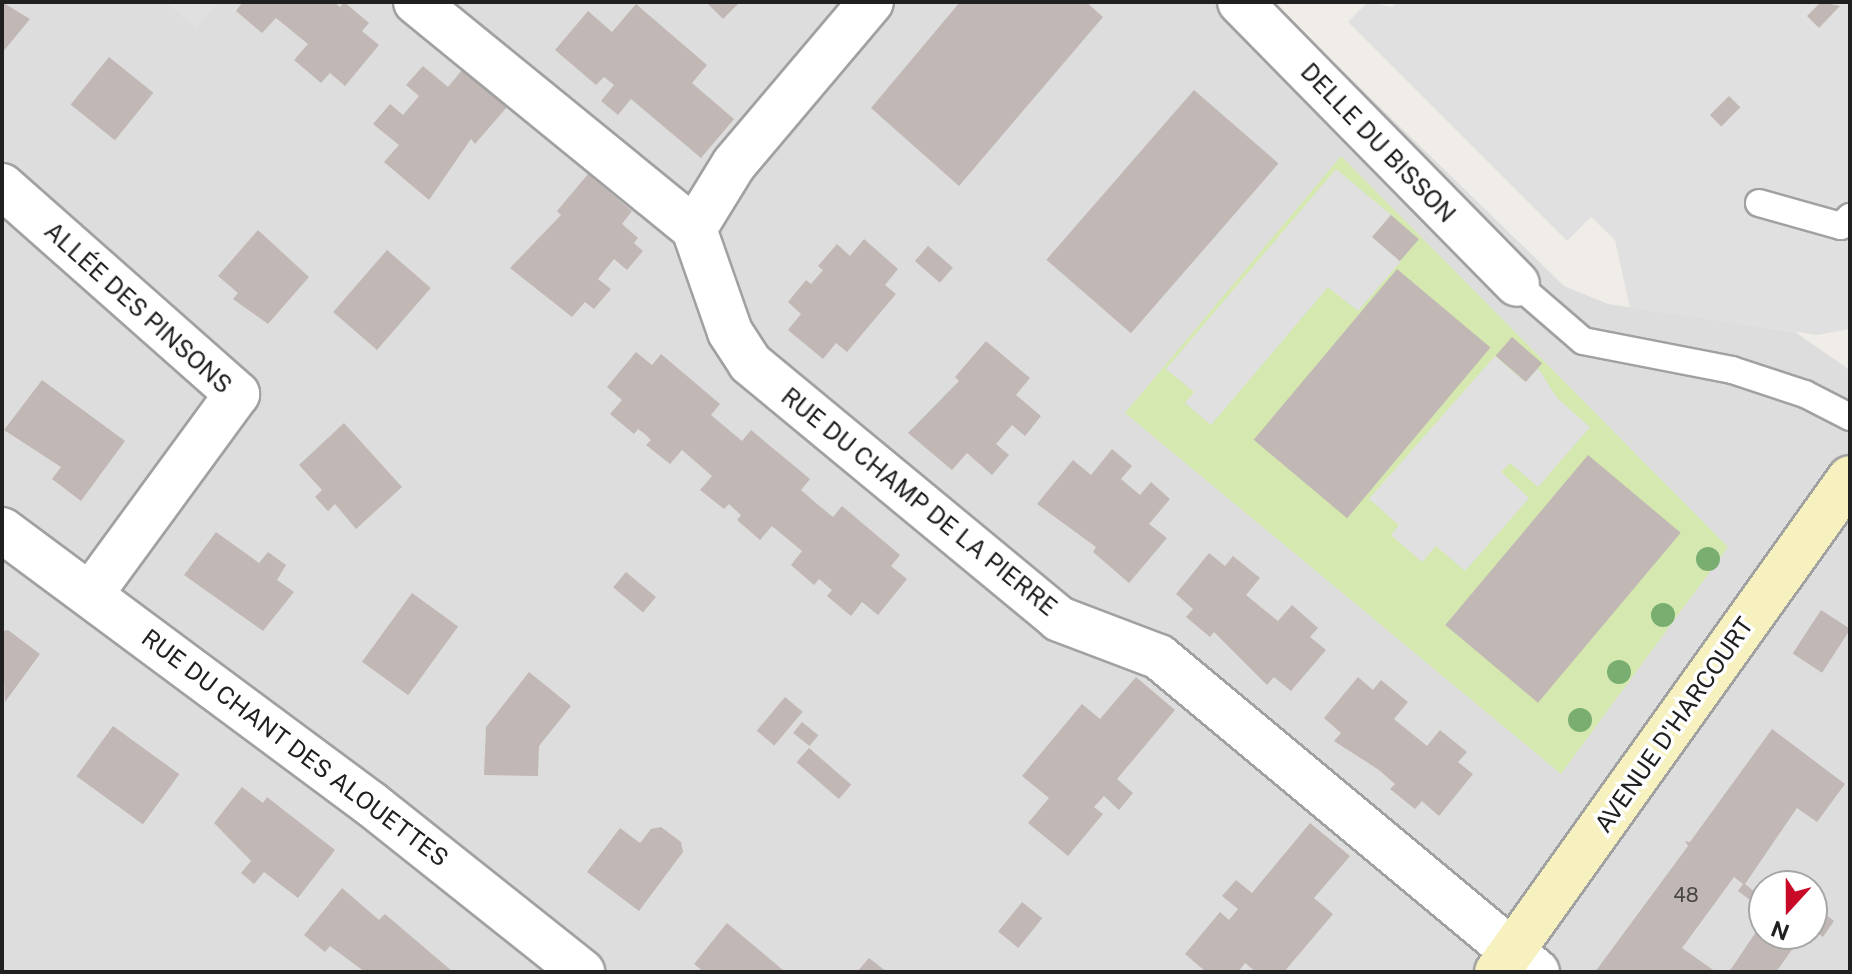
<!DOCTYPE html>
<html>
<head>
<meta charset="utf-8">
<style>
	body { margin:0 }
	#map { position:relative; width:1852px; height:974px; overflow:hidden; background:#f0ece7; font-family:"Public Sans",sans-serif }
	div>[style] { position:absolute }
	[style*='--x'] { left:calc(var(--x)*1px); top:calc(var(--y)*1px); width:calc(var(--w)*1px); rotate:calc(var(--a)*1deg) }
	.residential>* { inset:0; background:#deddde }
	.grass>* { inset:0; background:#d4e8b0 }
	.parking>* { inset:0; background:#e0e0e0 }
	.building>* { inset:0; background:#c1b7b4; transform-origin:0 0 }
	.roads { filter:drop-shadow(2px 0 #a1a1a1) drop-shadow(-2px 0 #a1a1a1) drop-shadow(0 2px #a1a1a1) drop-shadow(0 -2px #a1a1a1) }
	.lane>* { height:26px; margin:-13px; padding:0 13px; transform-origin:13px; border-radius:13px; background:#fff }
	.street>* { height:44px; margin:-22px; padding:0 22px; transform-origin:22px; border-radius:22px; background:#fff }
	.secondary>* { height:44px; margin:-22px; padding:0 22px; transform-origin:22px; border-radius:22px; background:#f7f1bf }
	.trees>* { width:24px; height:24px; margin:-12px; border-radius:50%; background:#7aae71 }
	span { translate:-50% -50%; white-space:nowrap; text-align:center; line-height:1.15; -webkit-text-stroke:7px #fff; paint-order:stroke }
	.number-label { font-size:20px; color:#484645 }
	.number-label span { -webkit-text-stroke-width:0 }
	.street-label { font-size:24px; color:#202020 }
	.frame { position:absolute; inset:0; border:4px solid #202020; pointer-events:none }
	.north { position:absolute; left:1748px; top:870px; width:80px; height:80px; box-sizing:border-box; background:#fff; border:2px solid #a6a6a6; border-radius:50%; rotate:201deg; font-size:22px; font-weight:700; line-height:32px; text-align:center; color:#202020 }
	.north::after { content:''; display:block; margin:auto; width:28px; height:36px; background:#c80928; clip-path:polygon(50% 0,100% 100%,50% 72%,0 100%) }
</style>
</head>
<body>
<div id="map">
	<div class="residential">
		<div style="clip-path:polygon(evenodd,2px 2px,1272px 2px,1564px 286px,1608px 304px,1795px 332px,1850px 370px,1850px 972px,2px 972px,2px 2px,1764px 886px,1812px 886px,1812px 934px,1764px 934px,1764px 886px)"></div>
	</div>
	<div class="grass">
		<div style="clip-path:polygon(1341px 156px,1728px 547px,1561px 774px,1125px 413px)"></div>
	</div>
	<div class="parking">
		<div style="clip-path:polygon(165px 2px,218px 2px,196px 28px)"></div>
		<div style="clip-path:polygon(1368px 2px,1392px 7px,1397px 2px,1850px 2px,1850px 329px,1817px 335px,1630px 308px,1615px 240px,1591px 217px,1567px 241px,1348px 22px)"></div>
		<div style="clip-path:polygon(1336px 169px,1391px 215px,1372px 237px,1401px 261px,1358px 311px,1328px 287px,1211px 425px,1185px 403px,1194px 392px,1166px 369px)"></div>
		<div style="clip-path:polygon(1495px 356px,1525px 382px,1538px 368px,1557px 398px,1590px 427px,1538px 487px,1510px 463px,1501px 472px,1529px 498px,1465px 571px,1436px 546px,1422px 562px,1391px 535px,1399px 525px,1369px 499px)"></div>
	</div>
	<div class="building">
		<div style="clip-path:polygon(2px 2px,30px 19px,2px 53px)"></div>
		<div style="clip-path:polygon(243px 2px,334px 2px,340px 7px,344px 2px,369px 23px,362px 31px,379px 45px,345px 86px,330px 73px,321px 83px,294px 60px,308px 44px,276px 18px,262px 33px,236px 11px)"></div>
		<div style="clip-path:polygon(706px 2px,740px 2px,723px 19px)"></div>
		<div style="clip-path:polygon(960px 2px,1086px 2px,1103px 17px,959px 186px,871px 108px)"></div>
		<div style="clip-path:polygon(1821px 2px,1840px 6px,1819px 28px,1807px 16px)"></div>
		<div style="clip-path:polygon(636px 4px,707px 65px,692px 83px,734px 119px,701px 158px,631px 99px,618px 115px,601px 101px,614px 85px,604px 77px,596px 85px,555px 50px,588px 11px,612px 32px)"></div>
		<div style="left:109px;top:57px;width:57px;height:61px;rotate:39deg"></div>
		<div style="clip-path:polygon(423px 66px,448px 87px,462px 70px,507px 107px,475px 144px,471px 139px,429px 200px,384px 162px,399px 145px,373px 124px,390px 104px,403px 115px,419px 96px,406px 85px)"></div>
		<div style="left:1194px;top:90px;width:112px;height:225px;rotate:41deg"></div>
		<div style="left:1729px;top:96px;width:16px;height:27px;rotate:45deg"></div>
		<div style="clip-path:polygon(588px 174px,632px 211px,622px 224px,638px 238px,634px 243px,643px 251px,627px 270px,614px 259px,598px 279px,611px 289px,594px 309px,585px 302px,572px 317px,510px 268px,561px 215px,557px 211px)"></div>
		<div style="left:1391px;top:215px;width:37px;height:29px;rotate:41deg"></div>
		<div style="clip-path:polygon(258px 230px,309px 277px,268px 324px,233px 299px,238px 293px,218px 276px)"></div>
		<div style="clip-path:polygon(864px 239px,898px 269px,885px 285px,896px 294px,847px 352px,836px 343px,823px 359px,788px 330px,801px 314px,788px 302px,806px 280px,811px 284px,823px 270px,818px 266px,837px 244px,850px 256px)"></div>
		<div style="left:928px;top:246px;width:33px;height:20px;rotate:41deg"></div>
		<div style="left:387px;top:250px;width:58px;height:82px;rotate:41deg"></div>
		<div style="left:1397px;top:269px;width:122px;height:223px;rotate:40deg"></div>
		<div style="left:1512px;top:337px;width:40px;height:25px;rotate:41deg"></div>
		<div style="clip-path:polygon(986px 341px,1030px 378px,1016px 395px,1041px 416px,1025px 436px,1012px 425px,996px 444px,1009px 455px,992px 475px,967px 453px,952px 470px,908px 433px,959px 381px,955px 377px)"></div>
		<div style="clip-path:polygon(636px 352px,652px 365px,661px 354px,720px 404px,711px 415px,742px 441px,751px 430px,810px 479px,801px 490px,817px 504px,833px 517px,842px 506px,900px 555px,891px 566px,907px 579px,878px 615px,862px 602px,851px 616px,827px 596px,832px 590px,819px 579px,814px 585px,791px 565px,802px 551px,772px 526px,760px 540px,737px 520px,741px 515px,729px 504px,724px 509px,700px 490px,712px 476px,682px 450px,670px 464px,646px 445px,651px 440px,645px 434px,638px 429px,634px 434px,610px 414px,622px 400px,607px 387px)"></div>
		<div style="clip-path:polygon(42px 380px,125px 441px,81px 501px,52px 479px,61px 467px,4px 430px)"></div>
		<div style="clip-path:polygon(344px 423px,402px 487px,356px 529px,335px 504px,328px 511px,315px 497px,322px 490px,299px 465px)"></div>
		<div style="clip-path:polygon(1112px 449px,1132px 466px,1121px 479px,1140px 495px,1151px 482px,1170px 499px,1149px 524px,1167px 538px,1129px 583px,1093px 552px,1096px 547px,1037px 504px,1073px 460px,1091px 475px)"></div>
		<div style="left:1588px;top:455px;width:121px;height:222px;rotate:40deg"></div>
		<div style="clip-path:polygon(216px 532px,259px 563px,268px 552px,286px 565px,277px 580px,294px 592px,263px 631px,184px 575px)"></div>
		<div style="clip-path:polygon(1209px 553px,1225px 566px,1233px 556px,1260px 578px,1246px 595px,1278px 621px,1292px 605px,1318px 628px,1310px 637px,1326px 650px,1291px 691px,1274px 677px,1267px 685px,1214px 632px,1210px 637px,1186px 617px,1193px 609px,1176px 594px)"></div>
		<div style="left:626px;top:572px;width:39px;height:20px;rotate:40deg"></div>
		<div style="left:412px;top:593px;width:57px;height:85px;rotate:36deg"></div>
		<div style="left:1821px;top:610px;width:35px;height:52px;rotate:33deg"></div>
		<div style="clip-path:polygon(8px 630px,40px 654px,5px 702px,2px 631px)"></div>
		<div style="clip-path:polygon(529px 672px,571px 706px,539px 746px,538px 776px,484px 775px,486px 727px)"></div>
		<div style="clip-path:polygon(1136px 677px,1175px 710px,1117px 779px,1133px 793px,1119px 810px,1104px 796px,1094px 807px,1103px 814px,1068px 856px,1028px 823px,1049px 798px,1022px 776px,1082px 704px,1100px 719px)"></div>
		<div style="clip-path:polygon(1358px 677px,1373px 690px,1381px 680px,1408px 702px,1394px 719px,1427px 746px,1440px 730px,1467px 752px,1458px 762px,1473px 774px,1439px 816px,1422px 801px,1415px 809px,1390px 789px,1395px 784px,1379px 770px,1334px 741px,1341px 733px,1324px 718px)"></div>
		<div style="left:785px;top:697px;width:23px;height:44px;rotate:40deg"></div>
		<div style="left:802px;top:722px;width:21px;height:14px;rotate:39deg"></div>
		<div style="left:113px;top:726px;width:82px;height:62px;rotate:36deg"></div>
		<div style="clip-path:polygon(1772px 729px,1845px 784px,1817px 822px,1797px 808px,1745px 884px,1756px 893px,1750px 900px,1738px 891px,1743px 884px,1734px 877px,1682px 948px,1716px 972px,1595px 972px,1688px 846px,1685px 841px,1690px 842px)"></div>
		<div style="left:809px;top:748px;width:56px;height:19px;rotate:41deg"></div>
		<div style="clip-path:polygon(242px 787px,263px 803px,267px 797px,335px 850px,298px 898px,264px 872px,254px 884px,241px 873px,251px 861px,214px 823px)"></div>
		<div style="clip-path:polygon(1310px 823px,1350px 856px,1314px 898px,1333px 914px,1284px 972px,1256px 972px,1245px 963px,1238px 972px,1206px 972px,1185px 954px,1220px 912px,1229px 920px,1238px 909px,1222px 896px,1236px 880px,1252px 893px)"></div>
		<div style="clip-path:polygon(661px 827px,681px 842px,683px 852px,639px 911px,587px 872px,620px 828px,640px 843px,651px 829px)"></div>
		<div style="clip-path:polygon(342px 888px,379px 920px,385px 914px,453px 972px,365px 972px,330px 946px,325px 952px,304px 935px)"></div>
		<div style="left:1022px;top:902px;width:26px;height:38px;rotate:39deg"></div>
		<div style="clip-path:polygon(1812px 904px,1834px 921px,1823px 937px,1812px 929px)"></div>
		<div style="clip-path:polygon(1764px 920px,1764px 934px,1783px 934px,1796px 944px,1776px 972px,1729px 972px)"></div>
		<div style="clip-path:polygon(727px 923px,783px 970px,782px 972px,704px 972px,694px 964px)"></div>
		<div style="clip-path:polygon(869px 958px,887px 972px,857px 972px)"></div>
	</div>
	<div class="roads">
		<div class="lane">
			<div style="--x:1759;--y:203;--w:85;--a:15.7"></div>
			<div style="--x:1841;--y:226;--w:13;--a:-45"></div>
			<div style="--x:1517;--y:284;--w:87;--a:40.8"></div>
			<div style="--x:1583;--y:341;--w:152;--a:11"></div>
			<div style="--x:1732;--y:370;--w:77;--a:18.2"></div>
			<div style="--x:1805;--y:394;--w:51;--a:27.1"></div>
		</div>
		<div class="street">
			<div style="--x:416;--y:2;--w:359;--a:39.2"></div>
			<div style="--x:694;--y:229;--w:76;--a:-58.4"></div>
			<div style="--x:734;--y:164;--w:212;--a:-49.8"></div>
			<div style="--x:1240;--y:2;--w:395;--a:45.5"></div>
			<div style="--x:2;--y:186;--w:314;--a:41.5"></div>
			<div style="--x:237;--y:394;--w:245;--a:126.2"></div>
			<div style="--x:694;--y:229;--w:109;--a:70.7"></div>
			<div style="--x:730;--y:332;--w:37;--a:57"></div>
			<div style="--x:750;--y:363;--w:401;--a:39.6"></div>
			<div style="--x:1059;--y:619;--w:107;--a:20.8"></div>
			<div style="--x:1159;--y:657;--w:492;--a:39.8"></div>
			<div style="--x:2;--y:530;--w:460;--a:36.6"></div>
			<div style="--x:371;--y:804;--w:270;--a:38.5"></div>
		</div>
		<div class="secondary">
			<div style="--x:1497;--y:972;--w:607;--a:-54.45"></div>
		</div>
	</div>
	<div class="trees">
		<div style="left:1708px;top:559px"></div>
		<div style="left:1663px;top:615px"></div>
		<div style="left:1619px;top:672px"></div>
		<div style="left:1580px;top:720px"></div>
	</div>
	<div class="number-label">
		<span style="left:1686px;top:895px">48</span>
	</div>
	<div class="street-label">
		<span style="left:1378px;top:143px;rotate:46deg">DELLE DU BISSON</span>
		<span style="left:138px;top:308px;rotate:42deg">ALLÉE DES PINSONS</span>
		<span style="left:919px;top:502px;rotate:39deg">RUE DU CHAMP DE LA PIERRE</span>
		<span style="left:1674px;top:725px;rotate:-55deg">AVENUE D'HARCOURT</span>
		<span style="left:295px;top:748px;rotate:37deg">RUE DU CHANT DES ALOUETTES</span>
	</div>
	<div class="frame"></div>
	<div class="north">N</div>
</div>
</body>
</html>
